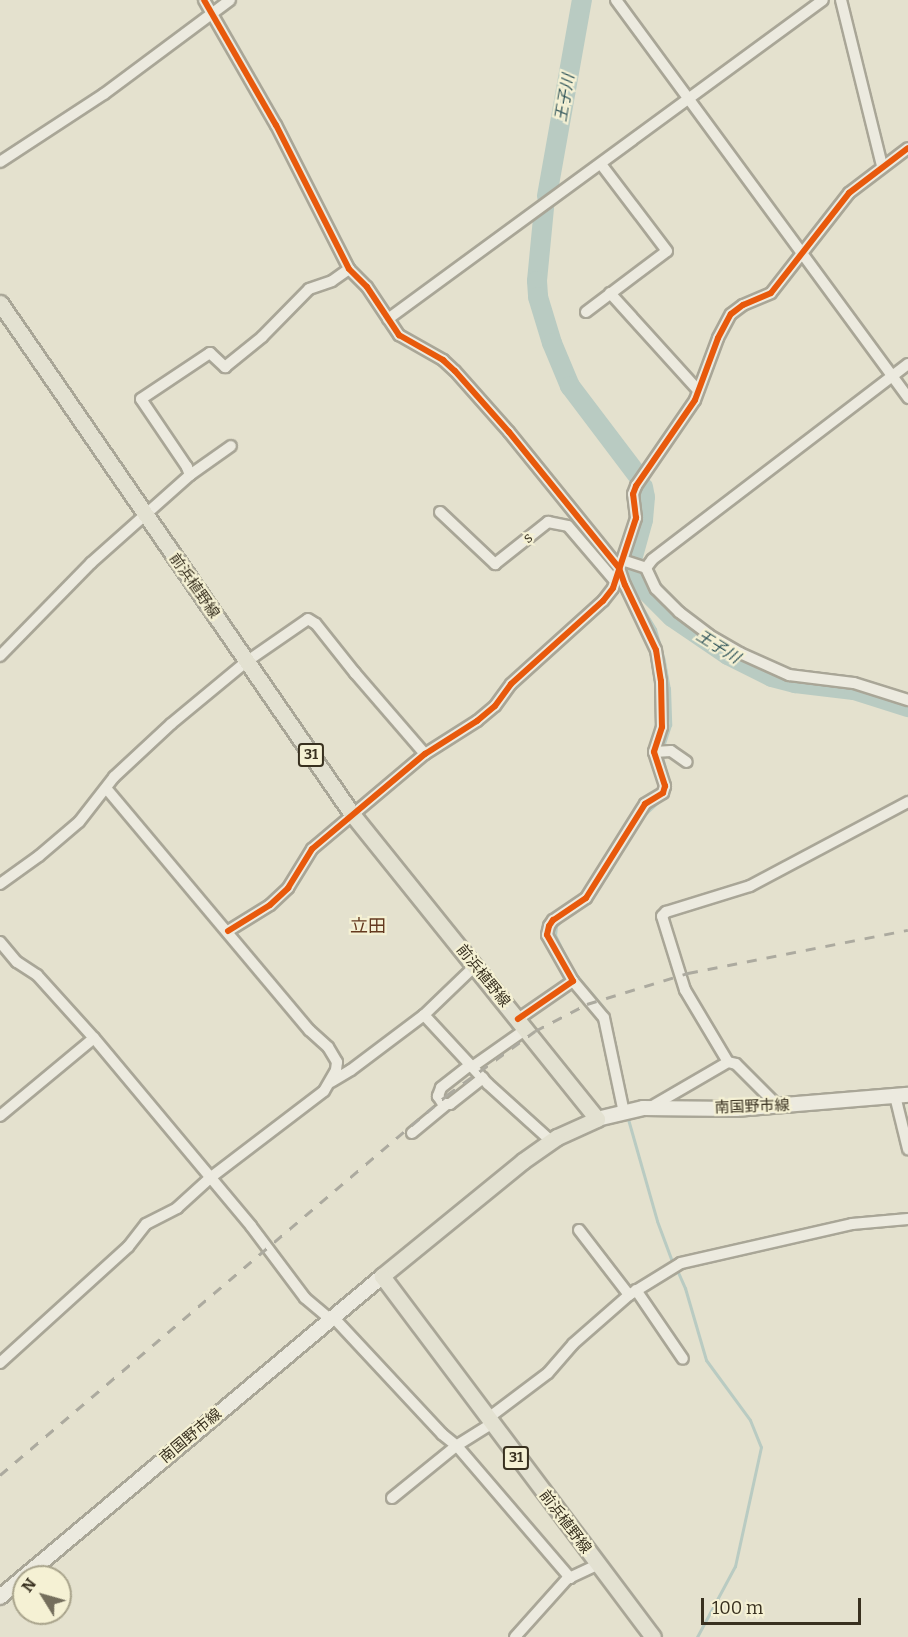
<!DOCTYPE html>
<html>
<head>
<meta charset="utf-8">
<style>
	body { margin:0 }
	#map { position:relative; width:908px; height:1637px; overflow:hidden; background:#e4e1ce; font-family:Bitter,"Noto Sans JP",serif }
	div>[style] { position:absolute }
	[style*='--x'] { left:calc(var(--x)*1px); top:calc(var(--y)*1px); width:calc(var(--w)*1px); rotate:calc(var(--a)*1deg) }
	.stream>* { height:3px; margin:-1.5px; padding:0 1.5px; transform-origin:1.5px; border-radius:1.5px; background:#b9cbc2 }
	.river>* { height:20px; margin:-10px; padding:0 10px; transform-origin:10px; border-radius:10px; background:#b9cbc2 }
	.roads { filter:drop-shadow(2px 0 #a9a697) drop-shadow(-2px 0 #a9a697) drop-shadow(0 2px #a9a697) drop-shadow(0 -2px #a9a697) }
	.minor>* { height:10px; margin:-5px; padding:0 5px; transform-origin:5px; border-radius:5px; background:#eceadf }
	.secondary>* { height:14px; margin:-7px; padding:0 7px; transform-origin:7px; border-radius:7px; background:#eceadf }
	.primary>* { height:15px; margin:-7.5px; padding:0 7.5px; transform-origin:7.5px; border-radius:7.5px; background:#e3e1d1 }
	.rail>* { height:3px; margin-top:-1.5px; transform-origin:0; background:repeating-linear-gradient(90deg,#acaa9f 0 10px,transparent 0 20px) }
	.cycleway>* { height:6px; margin:-3px; padding:0 3px; transform-origin:3px; border-radius:3px; background:#e8590c }
	span { translate:-50% -50%; white-space:nowrap; text-align:center; line-height:1.15; -webkit-text-stroke:4.5px #f5f1d4; paint-order:stroke }
	.shield-label span { padding:2px 4px; background:#f5f1d4; border:2px solid; border-radius:4px; -webkit-text-stroke-width:0 }
	.shield-label { font-size:14px; color:#38301f; font-weight:700 }
	.street-label { font-size:15px; color:#38301f }
	.water-label { font-size:16px; color:#2e5358; font-style:italic }
	.quarter-label { font-size:18px; color:#64391f }
	.north { position:absolute; left:12px; top:1565px; width:60px; height:60px; box-sizing:border-box; background:#f5f1d4; border:2px solid #a9a48c; border-radius:50%; rotate:307deg; font-size:16px; font-weight:700; line-height:24px; text-align:center; color:#38301f }
	.north::after { content:''; display:block; margin:auto; width:21px; height:27px; background:#746e5c; clip-path:polygon(50% 0,100% 100%,50% 72%,0 100%) }
	.scale { position:absolute; left:701px; top:1598px; width:160px; height:27px; box-sizing:border-box; border:3px solid #38301f; border-top:0; padding-left:8px; font-size:18px; line-height:21px; white-space:nowrap; color:#38301f; -webkit-text-stroke:4px #f5f1d4; paint-order:stroke }
</style>
</head>
<body>
<div id="map">
	<div class="stream">
		<div style="--x:628;--y:580;--w:13;--a:-81"></div>
		<div style="--x:634;--y:594;--w:41;--a:59"></div>
		<div style="--x:655;--y:629;--w:33;--a:74"></div>
		<div style="--x:664;--y:661;--w:27;--a:80"></div>
		<div style="--x:669;--y:688;--w:37;--a:88"></div>
		<div style="--x:670;--y:725;--w:29;--a:108"></div>
		<div style="--x:661;--y:753;--w:35;--a:75"></div>
		<div style="--x:644;--y:815;--w:21;--a:-43"></div>
		<div style="--x:570;--y:915;--w:24;--a:-35"></div>
		<div style="--x:590;--y:901;--w:40;--a:-57.1"></div>
		<div style="--x:562;--y:920;--w:8;--a:135"></div>
		<div style="--x:556;--y:926;--w:9;--a:96"></div>
		<div style="--x:555;--y:935;--w:39;--a:64"></div>
		<div style="--x:576;--y:975;--w:48;--a:50"></div>
		<div style="--x:607;--y:1012;--w:38;--a:76"></div>
		<div style="--x:628;--y:1119;--w:106;--a:74.1"></div>
		<div style="--x:657;--y:1221;--w:46;--a:69.6"></div>
		<div style="--x:677;--y:1270;--w:20;--a:66"></div>
		<div style="--x:685;--y:1288;--w:75;--a:73.7"></div>
		<div style="--x:706;--y:1360;--w:74;--a:53.7"></div>
		<div style="--x:750;--y:1420;--w:29;--a:68"></div>
		<div style="--x:761;--y:1447;--w:122;--a:102.3"></div>
		<div style="--x:735;--y:1566;--w:81;--a:118.2"></div>
	</div>
	<div class="river">
		<div style="--x:547;--y:196;--w:199;--a:-79.9"></div>
		<div style="--x:544;--y:208;--w:73;--a:95.5"></div>
		<div style="--x:537;--y:281;--w:16;--a:86"></div>
		<div style="--x:538;--y:297;--w:48;--a:73.1"></div>
		<div style="--x:552;--y:343;--w:47;--a:67.3"></div>
		<div style="--x:570;--y:386;--w:113;--a:52.9"></div>
		<div style="--x:643;--y:487;--w:10;--a:79"></div>
		<div style="--x:645;--y:497;--w:23;--a:95"></div>
		<div style="--x:643;--y:520;--w:49;--a:105.5"></div>
		<div style="--x:630;--y:567;--w:22;--a:60"></div>
		<div style="--x:641;--y:586;--w:44;--a:45"></div>
		<div style="--x:672;--y:617;--w:68;--a:34.2"></div>
		<div style="--x:728;--y:655;--w:49;--a:26.6"></div>
		<div style="--x:772;--y:677;--w:24;--a:15"></div>
		<div style="--x:795;--y:683;--w:59;--a:6.8"></div>
		<div style="--x:854;--y:690;--w:57;--a:17.5"></div>
	</div>
	<div class="roads">
		<div class="minor">
			<div style="--x:204;--y:0;--w:144;--a:60.1"></div>
			<div style="--x:276;--y:125;--w:161;--a:63.1"></div>
			<div style="--x:349;--y:269;--w:25;--a:45"></div>
			<div style="--x:367;--y:287;--w:58;--a:56.3"></div>
			<div style="--x:399;--y:335;--w:51;--a:29.6"></div>
			<div style="--x:443;--y:360;--w:16;--a:43"></div>
			<div style="--x:455;--y:371;--w:81;--a:48.5"></div>
			<div style="--x:509;--y:432;--w:175;--a:51"></div>
			<div style="--x:619;--y:568;--w:18;--a:71"></div>
			<div style="--x:625;--y:585;--w:72;--a:64.5"></div>
			<div style="--x:656;--y:650;--w:31;--a:81"></div>
			<div style="--x:661;--y:681;--w:46;--a:88.8"></div>
			<div style="--x:662;--y:727;--w:26;--a:108"></div>
			<div style="--x:654;--y:752;--w:36;--a:72"></div>
			<div style="--x:665;--y:786;--w:7;--a:106"></div>
			<div style="--x:663;--y:793;--w:21;--a:149"></div>
			<div style="--x:645;--y:804;--w:111;--a:122.1"></div>
			<div style="--x:586;--y:898;--w:40;--a:146"></div>
			<div style="--x:553;--y:920;--w:7;--a:124"></div>
			<div style="--x:549;--y:926;--w:9;--a:103"></div>
			<div style="--x:547;--y:935;--w:53;--a:60.5"></div>
			<div style="--x:573;--y:981;--w:67;--a:145.4"></div>
			<div style="--x:616;--y:0;--w:494;--a:53.7"></div>
			<div style="--x:841;--y:0;--w:171;--a:76.1"></div>
			<div style="--x:0;--y:162;--w:124;--a:-33.2"></div>
			<div style="--x:104;--y:94;--w:157;--a:-36.7"></div>
			<div style="--x:610;--y:293;--w:131;--a:47.8"></div>
			<div style="--x:586;--y:312;--w:101;--a:-37"></div>
			<div style="--x:667;--y:251;--w:109;--a:-127.2"></div>
			<div style="--x:388;--y:319;--w:539;--a:-36.25"></div>
			<div style="--x:908;--y:364;--w:322;--a:142.6"></div>
			<div style="--x:652;--y:560;--w:10;--a:127"></div>
			<div style="--x:646;--y:568;--w:23;--a:65"></div>
			<div style="--x:656;--y:589;--w:33;--a:45"></div>
			<div style="--x:679;--y:612;--w:38;--a:37"></div>
			<div style="--x:709;--y:635;--w:36;--a:30"></div>
			<div style="--x:740;--y:653;--w:54;--a:24.2"></div>
			<div style="--x:789;--y:675;--w:65;--a:7"></div>
			<div style="--x:854;--y:683;--w:57;--a:17.5"></div>
			<div style="--x:190;--y:475;--w:50;--a:-35.3"></div>
			<div style="--x:440;--y:512;--w:76;--a:43.4"></div>
			<div style="--x:495;--y:564;--w:68;--a:-38.4"></div>
			<div style="--x:548;--y:522;--w:20;--a:11"></div>
			<div style="--x:568;--y:526;--w:72;--a:49.5"></div>
			<div style="--x:622;--y:560;--w:25;--a:18"></div>
			<div style="--x:0;--y:656;--w:130;--a:-45.6"></div>
			<div style="--x:91;--y:563;--w:132;--a:-41.6"></div>
			<div style="--x:190;--y:475;--w:9;--a:-111"></div>
			<div style="--x:187;--y:467;--w:82;--a:-124.1"></div>
			<div style="--x:141;--y:399;--w:83;--a:-33.7"></div>
			<div style="--x:210;--y:353;--w:21;--a:43"></div>
			<div style="--x:225;--y:367;--w:48;--a:-39"></div>
			<div style="--x:262;--y:337;--w:67;--a:-45.6"></div>
			<div style="--x:309;--y:289;--w:24;--a:-19"></div>
			<div style="--x:332;--y:281;--w:21;--a:-35"></div>
			<div style="--x:654;--y:752;--w:17;--a:-3"></div>
			<div style="--x:671;--y:751;--w:19;--a:35"></div>
			<div style="--x:0;--y:884;--w:48;--a:-35.7"></div>
			<div style="--x:39;--y:856;--w:52;--a:-40.4"></div>
			<div style="--x:79;--y:822;--w:57;--a:-52.1"></div>
			<div style="--x:114;--y:777;--w:78;--a:-42.9"></div>
			<div style="--x:171;--y:724;--w:97;--a:-39.6"></div>
			<div style="--x:246;--y:662;--w:75;--a:-34.7"></div>
			<div style="--x:308;--y:619;--w:9;--a:32"></div>
			<div style="--x:316;--y:624;--w:63;--a:51.5"></div>
			<div style="--x:355;--y:673;--w:107;--a:49.2"></div>
			<div style="--x:228;--y:931;--w:49;--a:-31.8"></div>
			<div style="--x:270;--y:905;--w:25;--a:-43"></div>
			<div style="--x:288;--y:888;--w:46;--a:-58.4"></div>
			<div style="--x:312;--y:849;--w:148;--a:-40.1"></div>
			<div style="--x:425;--y:754;--w:62;--a:-32.4"></div>
			<div style="--x:477;--y:721;--w:23;--a:-40"></div>
			<div style="--x:495;--y:706;--w:27;--a:-54"></div>
			<div style="--x:511;--y:684;--w:124;--a:-42.1"></div>
			<div style="--x:603;--y:601;--w:16;--a:-52"></div>
			<div style="--x:613;--y:588;--w:74;--a:-71.8"></div>
			<div style="--x:636;--y:518;--w:24;--a:-97"></div>
			<div style="--x:633;--y:494;--w:9;--a:-69"></div>
			<div style="--x:636;--y:486;--w:104;--a:-55.5"></div>
			<div style="--x:695;--y:400;--w:66;--a:-69.6"></div>
			<div style="--x:718;--y:338;--w:27;--a:-62"></div>
			<div style="--x:731;--y:314;--w:15;--a:-37"></div>
			<div style="--x:743;--y:305;--w:30;--a:-23"></div>
			<div style="--x:771;--y:293;--w:127;--a:-52"></div>
			<div style="--x:849;--y:193;--w:74;--a:-37.3"></div>
			<div style="--x:0;--y:942;--w:26;--a:50"></div>
			<div style="--x:17;--y:962;--w:24;--a:33"></div>
			<div style="--x:37;--y:975;--w:85;--a:47.9"></div>
			<div style="--x:94;--y:1038;--w:245;--a:50.1"></div>
			<div style="--x:251;--y:1226;--w:90;--a:53.1"></div>
			<div style="--x:305;--y:1298;--w:33;--a:40"></div>
			<div style="--x:573;--y:981;--w:48;--a:50"></div>
			<div style="--x:604;--y:1018;--w:97;--a:78.1"></div>
			<div style="--x:424;--y:1015;--w:94;--a:47.2"></div>
			<div style="--x:488;--y:1084;--w:85;--a:42.1"></div>
			<div style="--x:728;--y:1062;--w:84;--a:-120.8"></div>
			<div style="--x:685;--y:990;--w:77;--a:-107.3"></div>
			<div style="--x:662;--y:916;--w:6;--a:-45"></div>
			<div style="--x:666;--y:912;--w:88;--a:-17.2"></div>
			<div style="--x:750;--y:886;--w:179;--a:-28"></div>
			<div style="--x:470;--y:1065;--w:37;--a:142"></div>
			<div style="--x:441;--y:1088;--w:9;--a:111"></div>
			<div style="--x:438;--y:1096;--w:9;--a:58"></div>
			<div style="--x:443;--y:1104;--w:7;--a:0"></div>
			<div style="--x:450;--y:1104;--w:42;--a:-38.2"></div>
			<div style="--x:472;--y:1067;--w:66;--a:-35.1"></div>
			<div style="--x:331;--y:1082;--w:23;--a:-31"></div>
			<div style="--x:351;--y:1070;--w:91;--a:-37"></div>
			<div style="--x:424;--y:1015;--w:71;--a:-43.9"></div>
			<div style="--x:895;--y:1096;--w:55;--a:76.2"></div>
			<div style="--x:649;--y:1108;--w:91;--a:-30.2"></div>
			<div style="--x:728;--y:1062;--w:8;--a:14"></div>
			<div style="--x:736;--y:1064;--w:59;--a:45"></div>
			<div style="--x:0;--y:1116;--w:122;--a:-39.7"></div>
			<div style="--x:412;--y:1133;--w:44;--a:-39.5"></div>
			<div style="--x:579;--y:1230;--w:82;--a:52.4"></div>
			<div style="--x:636;--y:1290;--w:83;--a:55.7"></div>
			<div style="--x:333;--y:1317;--w:160;--a:47"></div>
			<div style="--x:442;--y:1434;--w:19;--a:39"></div>
			<div style="--x:457;--y:1446;--w:174;--a:49.4"></div>
			<div style="--x:0;--y:1363;--w:173;--a:-42.2"></div>
			<div style="--x:128;--y:1247;--w:29;--a:-52"></div>
			<div style="--x:146;--y:1224;--w:35;--a:-27"></div>
			<div style="--x:177;--y:1208;--w:45;--a:-42.3"></div>
			<div style="--x:210;--y:1178;--w:143;--a:-37.3"></div>
			<div style="--x:324;--y:1091;--w:24;--a:-60"></div>
			<div style="--x:336;--y:1070;--w:8;--a:-83"></div>
			<div style="--x:337;--y:1062;--w:17;--a:-121"></div>
			<div style="--x:328;--y:1047;--w:25;--a:-138"></div>
			<div style="--x:309;--y:1030;--w:314;--a:-130"></div>
			<div style="--x:487;--y:1419;--w:76;--a:-37"></div>
			<div style="--x:548;--y:1373;--w:38;--a:-49"></div>
			<div style="--x:573;--y:1344;--w:74;--a:-41.2"></div>
			<div style="--x:629;--y:1295;--w:61;--a:-31.6"></div>
			<div style="--x:681;--y:1263;--w:175;--a:-12.8"></div>
			<div style="--x:852;--y:1224;--w:56;--a:-5.1"></div>
			<div style="--x:392;--y:1498;--w:82;--a:-39.1"></div>
			<div style="--x:456;--y:1446;--w:41;--a:-32.2"></div>
			<div style="--x:515;--y:1637;--w:78;--a:-48.1"></div>
			<div style="--x:567;--y:1579;--w:33;--a:-25"></div>
		</div>
		<div class="secondary">
			<div style="--x:597;--y:1119;--w:47;--a:-13.4"></div>
			<div style="--x:643;--y:1108;--w:93;--a:0.6"></div>
			<div style="--x:736;--y:1109;--w:173;--a:-4.7"></div>
			<div style="--x:0;--y:1597;--w:499;--a:-40"></div>
		</div>
		<div class="primary">
			<div style="--x:0;--y:303;--w:621;--a:55.44"></div>
			<div style="--x:352;--y:814;--w:391;--a:51.2"></div>
			<div style="--x:597;--y:1119;--w:44;--a:155.8"></div>
			<div style="--x:557;--y:1137;--w:42;--a:144.8"></div>
			<div style="--x:523;--y:1161;--w:182;--a:140.8"></div>
			<div style="--x:382;--y:1276;--w:451;--a:53.1"></div>
		</div>
	</div>
	<div class="rail">
		<div style="--x:0;--y:1475;--w:587;--a:-40.37"></div>
		<div style="--x:447;--y:1095;--w:109;--a:-36"></div>
		<div style="--x:535;--y:1031;--w:59;--a:-27.4"></div>
		<div style="--x:587;--y:1004;--w:106;--a:-17.1"></div>
		<div style="--x:688;--y:973;--w:224;--a:-11.1"></div>
	</div>
	<div class="cycleway">
		<div style="--x:204;--y:0;--w:144;--a:60.1"></div>
		<div style="--x:276;--y:125;--w:161;--a:63.1"></div>
		<div style="--x:349;--y:269;--w:25;--a:45"></div>
		<div style="--x:367;--y:287;--w:58;--a:56.3"></div>
		<div style="--x:399;--y:335;--w:51;--a:29.6"></div>
		<div style="--x:443;--y:360;--w:16;--a:43"></div>
		<div style="--x:455;--y:371;--w:81;--a:48.5"></div>
		<div style="--x:509;--y:432;--w:175;--a:51"></div>
		<div style="--x:619;--y:568;--w:18;--a:71"></div>
		<div style="--x:625;--y:585;--w:72;--a:64.5"></div>
		<div style="--x:656;--y:650;--w:31;--a:81"></div>
		<div style="--x:661;--y:681;--w:46;--a:88.8"></div>
		<div style="--x:662;--y:727;--w:26;--a:108"></div>
		<div style="--x:654;--y:752;--w:36;--a:72"></div>
		<div style="--x:665;--y:786;--w:7;--a:106"></div>
		<div style="--x:663;--y:793;--w:21;--a:149"></div>
		<div style="--x:645;--y:804;--w:111;--a:122.1"></div>
		<div style="--x:586;--y:898;--w:40;--a:146"></div>
		<div style="--x:553;--y:920;--w:7;--a:124"></div>
		<div style="--x:549;--y:926;--w:9;--a:103"></div>
		<div style="--x:547;--y:935;--w:53;--a:60.5"></div>
		<div style="--x:573;--y:981;--w:67;--a:145.4"></div>
		<div style="--x:228;--y:931;--w:49;--a:-31.8"></div>
		<div style="--x:270;--y:905;--w:25;--a:-43"></div>
		<div style="--x:288;--y:888;--w:46;--a:-58.4"></div>
		<div style="--x:312;--y:849;--w:148;--a:-40.1"></div>
		<div style="--x:425;--y:754;--w:62;--a:-32.4"></div>
		<div style="--x:477;--y:721;--w:23;--a:-40"></div>
		<div style="--x:495;--y:706;--w:27;--a:-54"></div>
		<div style="--x:511;--y:684;--w:124;--a:-42.1"></div>
		<div style="--x:603;--y:601;--w:16;--a:-52"></div>
		<div style="--x:613;--y:588;--w:74;--a:-71.8"></div>
		<div style="--x:636;--y:518;--w:24;--a:-97"></div>
		<div style="--x:633;--y:494;--w:9;--a:-69"></div>
		<div style="--x:636;--y:486;--w:104;--a:-55.5"></div>
		<div style="--x:695;--y:400;--w:66;--a:-69.6"></div>
		<div style="--x:718;--y:338;--w:27;--a:-62"></div>
		<div style="--x:731;--y:314;--w:15;--a:-37"></div>
		<div style="--x:743;--y:305;--w:30;--a:-23"></div>
		<div style="--x:771;--y:293;--w:127;--a:-52"></div>
		<div style="--x:849;--y:193;--w:74;--a:-37.3"></div>
	</div>
	<div class="shield-label">
		<span style="left:311px;top:755px">31</span>
		<span style="left:516px;top:1458px">31</span>
	</div>
	<div class="street-label">
		<span style="left:528px;top:538px;rotate:-39deg">s</span>
		<span style="left:194px;top:586px;rotate:55deg">前浜植野線</span>
		<span style="left:483px;top:976px;rotate:51deg">前浜植野線</span>
		<span style="left:752px;top:1107px;rotate:-2deg">南国野市線</span>
		<span style="left:191px;top:1436px;rotate:-40deg">南国野市線</span>
		<span style="left:565px;top:1522px;rotate:53deg">前浜植野線</span>
	</div>
	<div class="water-label">
		<span style="left:565px;top:98px;rotate:-80deg">王子川</span>
		<span style="left:718px;top:647px;rotate:32deg">王子川</span>
	</div>
	<div class="quarter-label">
		<span style="left:368px;top:926px">立田</span>
	</div>
	<div class="north">N</div>
	<div class="scale">100 m</div>
</div>
</body>
</html>
